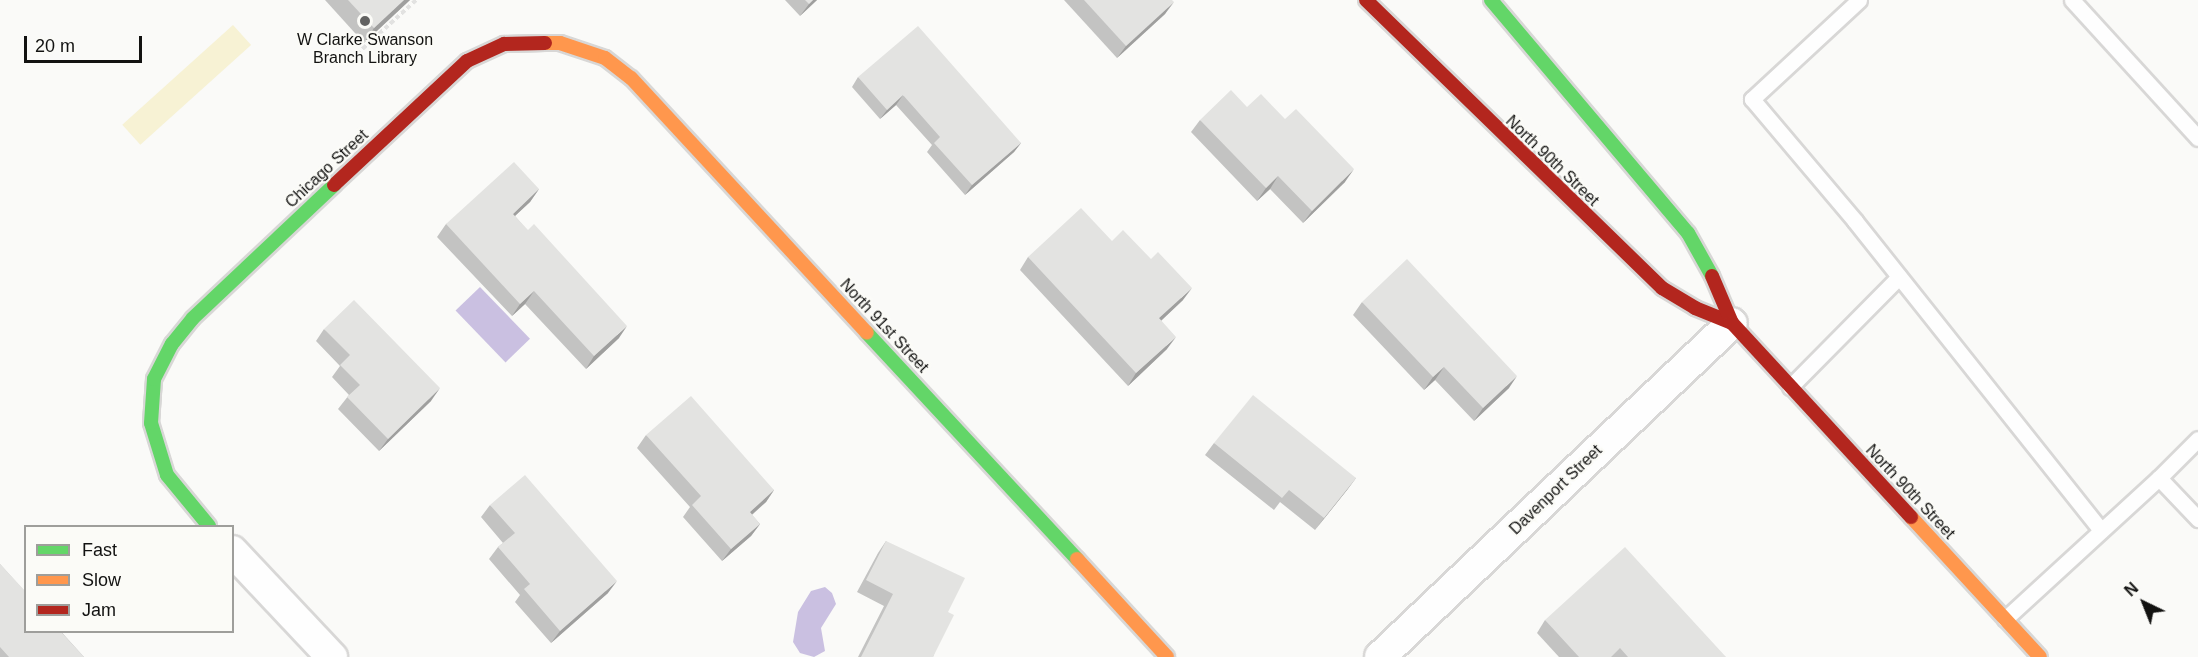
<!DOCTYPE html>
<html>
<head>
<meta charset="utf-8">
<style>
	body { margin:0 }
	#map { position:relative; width:2198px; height:657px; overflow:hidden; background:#fafaf8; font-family:Helvetica,sans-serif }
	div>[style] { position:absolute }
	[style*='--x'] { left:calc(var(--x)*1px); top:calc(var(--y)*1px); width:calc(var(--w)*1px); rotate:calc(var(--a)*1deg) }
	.green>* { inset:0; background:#f7f2d4; transform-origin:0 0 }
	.water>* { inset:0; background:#cac0e1; transform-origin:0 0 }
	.path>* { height:4px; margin-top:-2px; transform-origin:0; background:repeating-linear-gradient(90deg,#e2e2e1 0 4.5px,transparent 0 7.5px) }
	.roads { filter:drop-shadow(2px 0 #d8d7d6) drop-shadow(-2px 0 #d8d7d6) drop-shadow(0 2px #d8d7d6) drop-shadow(0 -2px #d8d7d6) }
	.lane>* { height:15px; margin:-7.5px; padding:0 7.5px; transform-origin:7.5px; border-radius:7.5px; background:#fefefe }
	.street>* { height:30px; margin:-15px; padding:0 15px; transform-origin:15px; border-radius:15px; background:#fefefe }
	.fast>* { height:14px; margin:-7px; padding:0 7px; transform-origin:7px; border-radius:7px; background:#63d668 }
	.slow>* { height:14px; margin:-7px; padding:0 7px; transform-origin:7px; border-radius:7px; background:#ff974d }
	.jam>* { height:14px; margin:-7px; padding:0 7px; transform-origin:7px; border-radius:7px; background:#b3261e }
	.wall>* { inset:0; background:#c3c3c2 }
	.shaded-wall>* { inset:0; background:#9f9f9e }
	.building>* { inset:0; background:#e3e3e1 }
	.dots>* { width:16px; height:16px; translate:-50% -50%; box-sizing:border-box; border:3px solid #fbfbf7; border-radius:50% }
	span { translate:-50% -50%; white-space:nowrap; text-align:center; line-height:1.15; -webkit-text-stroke:4.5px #fbfbf7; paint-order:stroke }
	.poi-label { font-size:16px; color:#121211 }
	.street-label { font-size:16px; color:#121211 }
	.legend { position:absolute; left:24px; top:525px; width:210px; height:108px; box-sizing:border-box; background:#fbfbf7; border:2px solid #9e9e9b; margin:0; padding:8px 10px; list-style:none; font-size:18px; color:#121211 }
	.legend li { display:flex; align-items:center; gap:12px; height:30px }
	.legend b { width:30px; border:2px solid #9e9e9b }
	.north { position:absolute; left:2114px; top:573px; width:60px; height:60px; -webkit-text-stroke:4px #fbfbf7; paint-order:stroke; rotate:317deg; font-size:16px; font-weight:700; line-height:24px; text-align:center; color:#121211 }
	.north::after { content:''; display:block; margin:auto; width:21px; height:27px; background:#121211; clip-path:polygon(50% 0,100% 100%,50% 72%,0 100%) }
	.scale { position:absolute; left:24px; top:36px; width:118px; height:27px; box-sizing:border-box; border:3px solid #121211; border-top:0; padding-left:8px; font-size:18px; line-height:21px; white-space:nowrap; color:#121211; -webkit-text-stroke:4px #fbfbf7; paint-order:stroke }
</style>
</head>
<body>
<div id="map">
	<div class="green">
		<div style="left:233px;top:25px;width:27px;height:149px;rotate:48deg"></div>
	</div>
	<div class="water">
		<div style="left:480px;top:287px;width:72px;height:34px;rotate:46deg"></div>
		<div style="clip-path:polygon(825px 587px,832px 593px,836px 604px,821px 628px,825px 651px,814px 657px,800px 653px,793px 642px,798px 612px,811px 591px)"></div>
	</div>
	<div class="path">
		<div style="--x:346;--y:64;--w:95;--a:-42.4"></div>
	</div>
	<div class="roads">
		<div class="lane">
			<div style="--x:1859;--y:0;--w:146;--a:137.2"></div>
			<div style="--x:1752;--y:99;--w:160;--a:49.8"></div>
			<div style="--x:1855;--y:221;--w:395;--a:51.5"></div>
			<div style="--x:2072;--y:0;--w:187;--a:47.6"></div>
			<div style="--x:1790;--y:387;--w:155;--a:-45.3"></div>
			<div style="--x:2159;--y:478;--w:55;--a:-45"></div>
			<div style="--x:2005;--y:619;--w:209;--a:-42.5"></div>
			<div style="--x:2159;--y:478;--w:57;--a:46.4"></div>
		</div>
		<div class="street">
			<div style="--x:232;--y:551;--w:146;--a:46.7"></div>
			<div style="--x:1380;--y:657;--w:485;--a:-43.5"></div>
		</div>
		<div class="fast">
			<div style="--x:1491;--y:0;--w:305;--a:49.8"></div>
			<div style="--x:1688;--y:233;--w:49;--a:60.8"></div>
			<div style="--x:867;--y:333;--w:309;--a:47.1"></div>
			<div style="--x:209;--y:526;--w:66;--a:-129.5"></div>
			<div style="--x:167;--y:475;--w:54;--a:-107.1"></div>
			<div style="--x:151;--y:423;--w:44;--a:-86.1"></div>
			<div style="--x:154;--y:379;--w:39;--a:-63"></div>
			<div style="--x:172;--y:344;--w:33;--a:-51"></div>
			<div style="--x:193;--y:318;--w:194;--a:-43.3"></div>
		</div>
		<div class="slow">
			<div style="--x:545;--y:43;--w:15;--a:0"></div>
			<div style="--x:560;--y:43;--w:47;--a:18.4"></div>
			<div style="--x:605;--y:58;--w:33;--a:38"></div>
			<div style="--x:631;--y:78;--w:347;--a:47.2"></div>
			<div style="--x:1911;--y:517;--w:190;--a:47.3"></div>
			<div style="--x:1077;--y:559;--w:133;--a:47.4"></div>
		</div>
		<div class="jam">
			<div style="--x:1366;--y:0;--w:413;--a:44.2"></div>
			<div style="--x:1662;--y:288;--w:39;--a:31"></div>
			<div style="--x:1695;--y:308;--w:40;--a:22"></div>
			<div style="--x:334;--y:185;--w:182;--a:-43"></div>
			<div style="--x:467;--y:61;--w:41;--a:-24.7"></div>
			<div style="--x:504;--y:44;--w:41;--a:-1.4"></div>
			<div style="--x:1712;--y:276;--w:51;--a:66.9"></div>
			<div style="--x:1732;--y:323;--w:264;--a:47.3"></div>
		</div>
	</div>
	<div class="wall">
		<div style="clip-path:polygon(325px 0,410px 0,364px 43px)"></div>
		<div style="clip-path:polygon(785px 0,817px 0,800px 16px)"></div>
		<div style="clip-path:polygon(1064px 0,1172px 0,1165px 14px,1117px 58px)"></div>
		<div style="clip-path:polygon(858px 77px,1021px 143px,1014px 152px,965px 195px,927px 152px,932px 145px,896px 105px,880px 119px,852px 87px)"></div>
		<div style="clip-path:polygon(1200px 120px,1345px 182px,1303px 223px,1270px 189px,1257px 201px,1191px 132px)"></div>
		<div style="clip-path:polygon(539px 189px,530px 202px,515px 216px,619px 338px,586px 369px,525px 304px,512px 316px,437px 237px,446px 224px)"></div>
		<div style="clip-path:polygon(1112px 241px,1183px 300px,1161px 321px,1167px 349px,1128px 386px,1020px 270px,1028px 257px)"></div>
		<div style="clip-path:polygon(1362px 302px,1509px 388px,1474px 421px,1435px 380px,1424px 390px,1353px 315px)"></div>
		<div style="clip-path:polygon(324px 329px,431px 401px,379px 451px,338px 409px,349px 395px,332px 377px,340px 366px,316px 341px)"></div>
		<div style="clip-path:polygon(646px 435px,774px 490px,766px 502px,752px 515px,760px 524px,751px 536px,722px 561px,683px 517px,690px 507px,637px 448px)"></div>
		<div style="clip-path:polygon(1214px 443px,1356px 478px,1347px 490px,1315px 530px,1280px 502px,1274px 510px,1205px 455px)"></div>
		<div style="clip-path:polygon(490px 505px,608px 593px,551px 643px,515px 602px,520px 595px,489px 559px,498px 547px,503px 543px,481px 517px)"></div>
		<div style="clip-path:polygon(886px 541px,948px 612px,933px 657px,858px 657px,884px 606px,857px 592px,878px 553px)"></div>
		<div style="clip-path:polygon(0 564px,84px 657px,0 657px)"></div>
		<div style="clip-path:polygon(1545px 620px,1726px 657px,1559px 657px,1537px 633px)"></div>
	</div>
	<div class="shaded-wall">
		<div style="clip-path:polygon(404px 0,410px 0,364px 43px,374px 28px)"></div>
		<div style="clip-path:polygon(813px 0,817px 0,800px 16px,809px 4px)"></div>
		<div style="clip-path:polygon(1174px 2px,1165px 14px,1117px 58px,1126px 46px)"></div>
		<div style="clip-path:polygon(903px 95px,896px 105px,880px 119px,887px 110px)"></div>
		<div style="clip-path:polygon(1021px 143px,1014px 152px,965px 195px,972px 185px)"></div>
		<div style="clip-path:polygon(1354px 169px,1345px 182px,1303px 223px,1312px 211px)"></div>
		<div style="clip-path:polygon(1278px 176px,1270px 189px,1257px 201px,1266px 188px)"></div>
		<div style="clip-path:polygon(539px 189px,530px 202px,504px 226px,513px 214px)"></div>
		<div style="clip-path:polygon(1192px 288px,1183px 300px,1150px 331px,1159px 318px)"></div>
		<div style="clip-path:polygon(534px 291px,525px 304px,512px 316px,520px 304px)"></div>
		<div style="clip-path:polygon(627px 326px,619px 338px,586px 369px,594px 356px)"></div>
		<div style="clip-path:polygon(1176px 337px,1167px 349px,1128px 386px,1136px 373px)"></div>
		<div style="clip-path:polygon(1444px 367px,1435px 380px,1424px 390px,1433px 377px)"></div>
		<div style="clip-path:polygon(1517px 376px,1509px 388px,1474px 421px,1483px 408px)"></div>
		<div style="clip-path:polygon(440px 388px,431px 401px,379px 451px,388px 439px)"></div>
		<div style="clip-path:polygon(1356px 478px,1347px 490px,1315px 530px,1324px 518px)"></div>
		<div style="clip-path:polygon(774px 490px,766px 502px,741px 524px,750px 512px)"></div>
		<div style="clip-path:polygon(760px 524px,751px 536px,722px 561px,731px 549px)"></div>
		<div style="clip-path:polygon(617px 581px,608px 593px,551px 643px,560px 631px)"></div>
	</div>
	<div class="building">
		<div style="clip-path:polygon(348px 0,404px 0,374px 28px)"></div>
		<div style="clip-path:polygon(805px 0,813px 0,809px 4px)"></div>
		<div style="clip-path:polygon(1084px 0,1172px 0,1174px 2px,1126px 46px)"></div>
		<div style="clip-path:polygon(918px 26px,1021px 143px,972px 185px,934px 143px,940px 137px,903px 95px,887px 110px,858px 77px)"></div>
		<div style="clip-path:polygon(1231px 90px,1247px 107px,1261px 94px,1285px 119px,1296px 109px,1354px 169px,1312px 211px,1278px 176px,1266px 188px,1200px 120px)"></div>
		<div style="clip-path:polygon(514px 162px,539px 189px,513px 214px,528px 230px,534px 224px,627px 326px,594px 356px,534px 291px,520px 304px,446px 224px)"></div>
		<div style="clip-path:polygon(1081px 208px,1112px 241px,1123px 230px,1151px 259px,1158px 252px,1192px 288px,1159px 318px,1176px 337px,1136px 373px,1028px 257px)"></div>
		<div style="clip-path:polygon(1407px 259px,1517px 376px,1483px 408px,1444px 367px,1433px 377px,1362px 302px)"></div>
		<div style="clip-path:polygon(354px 300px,440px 388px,388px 439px,347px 397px,360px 385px,340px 365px,350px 355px,324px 329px)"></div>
		<div style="clip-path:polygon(1253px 395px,1356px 478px,1324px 518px,1289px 490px,1282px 498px,1214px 443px)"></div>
		<div style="clip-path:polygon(691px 396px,774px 490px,750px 512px,760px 524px,731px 549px,692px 505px,701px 496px,646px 435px)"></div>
		<div style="clip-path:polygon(525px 475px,617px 581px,560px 631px,524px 589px,530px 584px,498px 547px,515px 533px,490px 505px)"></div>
		<div style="clip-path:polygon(886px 541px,965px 578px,948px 612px,954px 615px,933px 657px,861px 657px,893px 594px,866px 580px)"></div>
		<div style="clip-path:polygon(1625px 547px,1726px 657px,1628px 657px,1620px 648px,1611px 657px,1579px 657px,1545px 620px)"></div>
		<div style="clip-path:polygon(0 564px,26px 592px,26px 632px,61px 632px,84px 657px,9px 657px,0 647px)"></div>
	</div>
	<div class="dots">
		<div style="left:365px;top:21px;background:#636362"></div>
	</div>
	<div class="poi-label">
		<span style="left:365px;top:49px">W Clarke Swanson<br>Branch Library</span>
	</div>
	<div class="street-label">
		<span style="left:1552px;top:161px;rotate:44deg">North 90th Street</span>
		<span style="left:327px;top:169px;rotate:-43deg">Chicago Street</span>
		<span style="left:884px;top:326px;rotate:47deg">North 91st Street</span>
		<span style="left:1556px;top:490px;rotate:-44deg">Davenport Street</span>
		<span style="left:1910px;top:492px;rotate:47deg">North 90th Street</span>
	</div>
	<ul class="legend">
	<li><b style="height:8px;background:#63d668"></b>Fast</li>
	<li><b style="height:8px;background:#ff974d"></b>Slow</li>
	<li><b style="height:8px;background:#b3261e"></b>Jam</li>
	</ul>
	<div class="north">N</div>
	<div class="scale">20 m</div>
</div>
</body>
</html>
